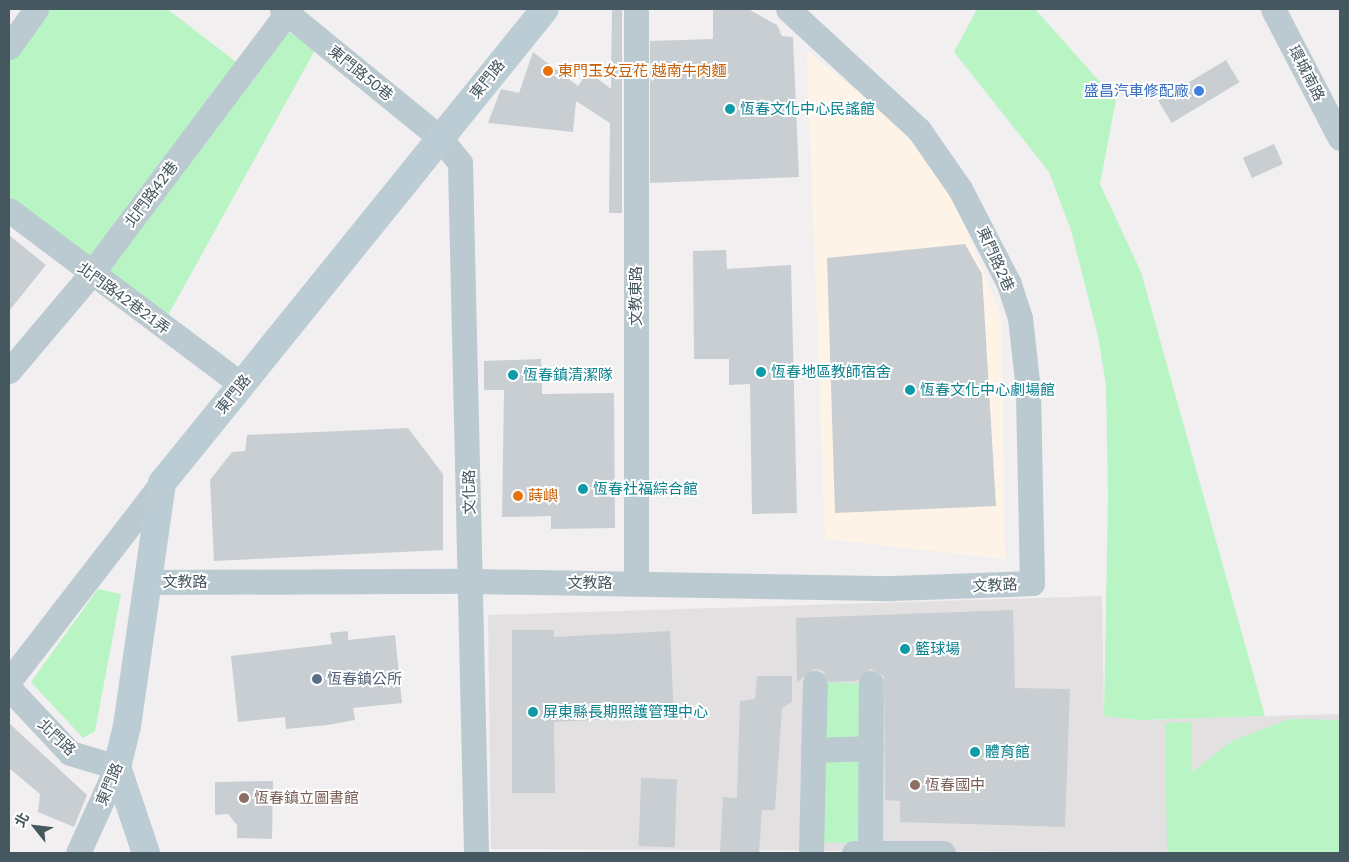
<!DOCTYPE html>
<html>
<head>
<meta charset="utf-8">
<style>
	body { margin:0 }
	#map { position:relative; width:1349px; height:862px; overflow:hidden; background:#f2eff0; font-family:Lato,"Noto Sans TC",sans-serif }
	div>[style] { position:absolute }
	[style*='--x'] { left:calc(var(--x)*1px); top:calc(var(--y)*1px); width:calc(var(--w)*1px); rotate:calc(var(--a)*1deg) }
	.commercial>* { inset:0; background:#fef3e7 }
	.education>* { inset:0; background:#e3e0e2 }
	.green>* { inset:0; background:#b9f4c5; transform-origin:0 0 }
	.building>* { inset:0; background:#c9ced3; transform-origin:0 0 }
	.street>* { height:25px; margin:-12.5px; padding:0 12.5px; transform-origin:12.5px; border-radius:12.5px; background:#bbcad0 }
	.secondary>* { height:28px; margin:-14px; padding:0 14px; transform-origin:14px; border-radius:14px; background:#bbccd5 }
	.dots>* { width:14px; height:14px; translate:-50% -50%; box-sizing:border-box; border:2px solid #fff; border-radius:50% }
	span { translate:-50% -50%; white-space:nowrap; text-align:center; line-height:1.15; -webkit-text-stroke:4px #fff; paint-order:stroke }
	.food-label { font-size:15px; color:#c56008 }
	.left { translate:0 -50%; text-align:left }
	.street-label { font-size:15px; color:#45575f }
	.shop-label { font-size:15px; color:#366cbe }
	.right { translate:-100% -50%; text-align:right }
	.culture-label { font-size:15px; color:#0d838f }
	.service-label { font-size:15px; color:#4e5e75 }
	.education-label { font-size:15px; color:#785e54 }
	.frame { position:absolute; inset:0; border:10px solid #45575f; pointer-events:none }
	.north { position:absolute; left:10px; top:802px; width:50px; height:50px; -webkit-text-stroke:4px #fff; paint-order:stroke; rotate:299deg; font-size:14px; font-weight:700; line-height:20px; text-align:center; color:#45575f }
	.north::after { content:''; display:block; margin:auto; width:18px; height:22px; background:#45575f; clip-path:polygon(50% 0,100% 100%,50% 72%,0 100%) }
</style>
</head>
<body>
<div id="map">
	<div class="commercial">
		<div style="clip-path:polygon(807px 51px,908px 132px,957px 207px,1001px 316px,1005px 559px,825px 539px)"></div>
	</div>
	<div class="education">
		<div style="clip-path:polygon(1102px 596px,1104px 716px,1139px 720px,1340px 714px,1340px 853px,491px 849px,488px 615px)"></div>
	</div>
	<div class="green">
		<div style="clip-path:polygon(37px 9px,167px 9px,239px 64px,276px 23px,315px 50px,166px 319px,9px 197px,9px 43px)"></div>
		<div style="clip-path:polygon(977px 9px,1035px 9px,1116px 100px,1100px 184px,1141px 272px,1265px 716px,1139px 720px,1104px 716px,1108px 496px,1106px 385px,1098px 336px,1071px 230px,1049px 172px,954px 52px)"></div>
		<div style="clip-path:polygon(98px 589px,121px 594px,95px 731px,83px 738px,31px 682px)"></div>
		<div style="left:866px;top:684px;width:59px;height:45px;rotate:93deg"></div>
		<div style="clip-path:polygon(1289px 719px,1340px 720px,1340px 853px,1167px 853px,1165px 723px,1191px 722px,1192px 772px,1232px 741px)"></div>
		<div style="left:820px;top:757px;width:43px;height:86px"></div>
	</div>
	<div class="building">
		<div style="clip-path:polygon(612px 9px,622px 9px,622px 213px,609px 213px,610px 123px,576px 101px,573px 132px,488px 123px,501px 89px,519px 93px,533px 52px,578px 86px,588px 71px,611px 89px)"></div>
		<div style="clip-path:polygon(713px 10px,750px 10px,777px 25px,782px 36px,793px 37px,799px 177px,650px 183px,650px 41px,713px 39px)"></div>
		<div style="left:1226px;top:60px;width:26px;height:79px;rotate:59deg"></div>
		<div style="left:1274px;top:144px;width:22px;height:34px;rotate:66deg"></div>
		<div style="clip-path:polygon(9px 235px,46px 265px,9px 311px)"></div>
		<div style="clip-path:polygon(965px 244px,982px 274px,996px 506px,835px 513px,827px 258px)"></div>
		<div style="clip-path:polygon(726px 250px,727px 269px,791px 265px,797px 513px,752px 514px,750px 384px,729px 385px,729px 359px,694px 359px,693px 251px)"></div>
		<div style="clip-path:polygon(541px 359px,542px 394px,614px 393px,615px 528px,551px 529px,551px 516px,502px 517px,504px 390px,484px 390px,484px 361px)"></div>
		<div style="clip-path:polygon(408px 428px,443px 474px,443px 550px,214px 561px,210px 480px,232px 452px,245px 451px,247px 435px)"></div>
		<div style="clip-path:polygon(1013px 610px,1015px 688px,1070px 689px,1065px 827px,900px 822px,900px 801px,885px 800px,884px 676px,871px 669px,857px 681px,829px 682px,823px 671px,815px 669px,797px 682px,796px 618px)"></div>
		<div style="clip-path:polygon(512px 630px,554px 630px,554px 637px,670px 631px,674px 716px,554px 722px,555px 793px,512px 793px)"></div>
		<div style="clip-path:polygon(348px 631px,348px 640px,395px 635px,402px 703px,353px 708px,355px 720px,328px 725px,286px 729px,285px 717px,238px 722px,231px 656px,332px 644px,330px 633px)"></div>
		<div style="clip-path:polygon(757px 676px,792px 676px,792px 702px,782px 708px,775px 810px,762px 810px,759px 853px,720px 853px,723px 797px,737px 798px,740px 701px,755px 699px)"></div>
		<div style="clip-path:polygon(9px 723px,87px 795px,74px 827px,38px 812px,40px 794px,9px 768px)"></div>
		<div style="left:641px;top:778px;width:36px;height:68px;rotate:2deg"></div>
		<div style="clip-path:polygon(273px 781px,272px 839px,237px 838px,237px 825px,228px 814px,215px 815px,215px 782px)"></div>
	</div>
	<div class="street">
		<div style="--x:282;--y:9;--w:204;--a:39.2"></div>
		<div style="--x:440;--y:138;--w:32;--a:51"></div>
		<div style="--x:460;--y:163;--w:690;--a:88.67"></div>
		<div style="--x:1273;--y:9;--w:145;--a:62.6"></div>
		<div style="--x:9;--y:47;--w:47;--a:-54.6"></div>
		<div style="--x:9;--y:210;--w:290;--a:36.9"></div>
		<div style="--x:9;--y:371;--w:127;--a:-49.8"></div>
		<div style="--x:91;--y:274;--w:331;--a:-53.1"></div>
		<div style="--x:148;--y:582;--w:324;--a:-0.2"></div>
		<div style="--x:472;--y:581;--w:420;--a:1"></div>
		<div style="--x:892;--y:588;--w:140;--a:-2"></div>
		<div style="--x:1032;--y:583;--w:193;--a:-91.2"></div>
		<div style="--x:1028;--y:390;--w:72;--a:-96.3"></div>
		<div style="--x:1020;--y:318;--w:38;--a:-108"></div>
		<div style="--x:1008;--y:282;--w:105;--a:-117.3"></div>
		<div style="--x:960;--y:189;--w:72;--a:-124.8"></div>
		<div style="--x:919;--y:130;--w:178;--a:-137.3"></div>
		<div style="--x:636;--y:583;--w:574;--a:-90"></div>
		<div style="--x:9;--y:681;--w:250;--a:-52.3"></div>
		<div style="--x:9;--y:688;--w:89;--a:46.8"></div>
		<div style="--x:70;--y:753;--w:49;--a:16.6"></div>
		<div style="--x:117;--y:767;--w:94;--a:114.4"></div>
		<div style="--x:813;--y:750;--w:58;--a:-2"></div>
		<div style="--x:811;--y:853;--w:170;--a:-88.7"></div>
		<div style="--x:854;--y:853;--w:89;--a:0"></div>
		<div style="--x:870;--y:853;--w:170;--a:-89.7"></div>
	</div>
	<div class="secondary">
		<div style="--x:146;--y:853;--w:91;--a:-108.6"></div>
		<div style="--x:117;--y:767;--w:42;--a:-76.3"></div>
		<div style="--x:127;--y:726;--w:246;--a:-81.8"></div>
		<div style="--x:162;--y:483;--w:609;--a:-51.06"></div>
	</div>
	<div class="dots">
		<div style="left:548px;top:71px;background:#e8710a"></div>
		<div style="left:1199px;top:91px;background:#3f7fe0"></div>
		<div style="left:730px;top:109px;background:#0f9aa8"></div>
		<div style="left:761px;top:372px;background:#0f9aa8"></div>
		<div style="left:513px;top:375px;background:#0f9aa8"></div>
		<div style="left:910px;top:390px;background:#0f9aa8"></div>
		<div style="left:583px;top:489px;background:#0f9aa8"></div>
		<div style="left:518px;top:496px;background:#e8710a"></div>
		<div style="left:905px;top:649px;background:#0f9aa8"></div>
		<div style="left:317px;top:679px;background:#5c6f8a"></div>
		<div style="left:533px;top:712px;background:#0f9aa8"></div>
		<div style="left:975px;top:752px;background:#0f9aa8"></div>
		<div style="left:915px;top:785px;background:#8d6e63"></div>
		<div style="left:244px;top:798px;background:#8d6e63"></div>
	</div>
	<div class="food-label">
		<span class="left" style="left:558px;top:71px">東門玉女豆花 越南牛肉麵</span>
		<span class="left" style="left:528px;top:496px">蒔嶼</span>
	</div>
	<div class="street-label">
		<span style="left:361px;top:73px;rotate:39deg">東門路50巷</span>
		<span style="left:1307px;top:73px;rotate:63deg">環城南路</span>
		<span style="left:487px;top:79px;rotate:-51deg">東門路</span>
		<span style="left:151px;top:194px;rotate:-53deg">北門路42巷</span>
		<span style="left:996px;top:259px;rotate:66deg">東門路2巷</span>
		<span style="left:636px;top:296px;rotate:-90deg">文教東路</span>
		<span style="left:124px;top:298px;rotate:36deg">北門路42巷21弄</span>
		<span style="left:233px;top:394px;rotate:-51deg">東門路</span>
		<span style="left:469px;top:492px;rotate:-91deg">文化路</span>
		<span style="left:185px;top:582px">文教路</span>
		<span style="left:590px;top:583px">文教路</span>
		<span style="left:995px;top:585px;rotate:-3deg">文教路</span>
		<span style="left:57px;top:737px;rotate:44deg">北門路</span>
		<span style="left:109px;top:784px;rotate:-67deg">東門路</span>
	</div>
	<div class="shop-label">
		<span class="right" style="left:1189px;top:91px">盛昌汽車修配廠</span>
	</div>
	<div class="culture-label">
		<span class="left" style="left:740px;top:109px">恆春文化中心民謠館</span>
		<span class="left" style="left:771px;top:372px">恆春地區教師宿舍</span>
		<span class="left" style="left:523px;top:375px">恆春鎮清潔隊</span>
		<span class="left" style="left:920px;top:390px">恆春文化中心劇場館</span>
		<span class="left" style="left:593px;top:489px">恆春社福綜合館</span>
		<span class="left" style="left:915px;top:649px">籃球場</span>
		<span class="left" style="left:543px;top:712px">屏東縣長期照護管理中心</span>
		<span class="left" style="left:985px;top:752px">體育館</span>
	</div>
	<div class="service-label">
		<span class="left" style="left:327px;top:679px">恆春鎮公所</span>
	</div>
	<div class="education-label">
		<span class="left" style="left:925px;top:785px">恆春國中</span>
		<span class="left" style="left:254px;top:798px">恆春鎮立圖書館</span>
	</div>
	<div class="frame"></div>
	<div class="north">北</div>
</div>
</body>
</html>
